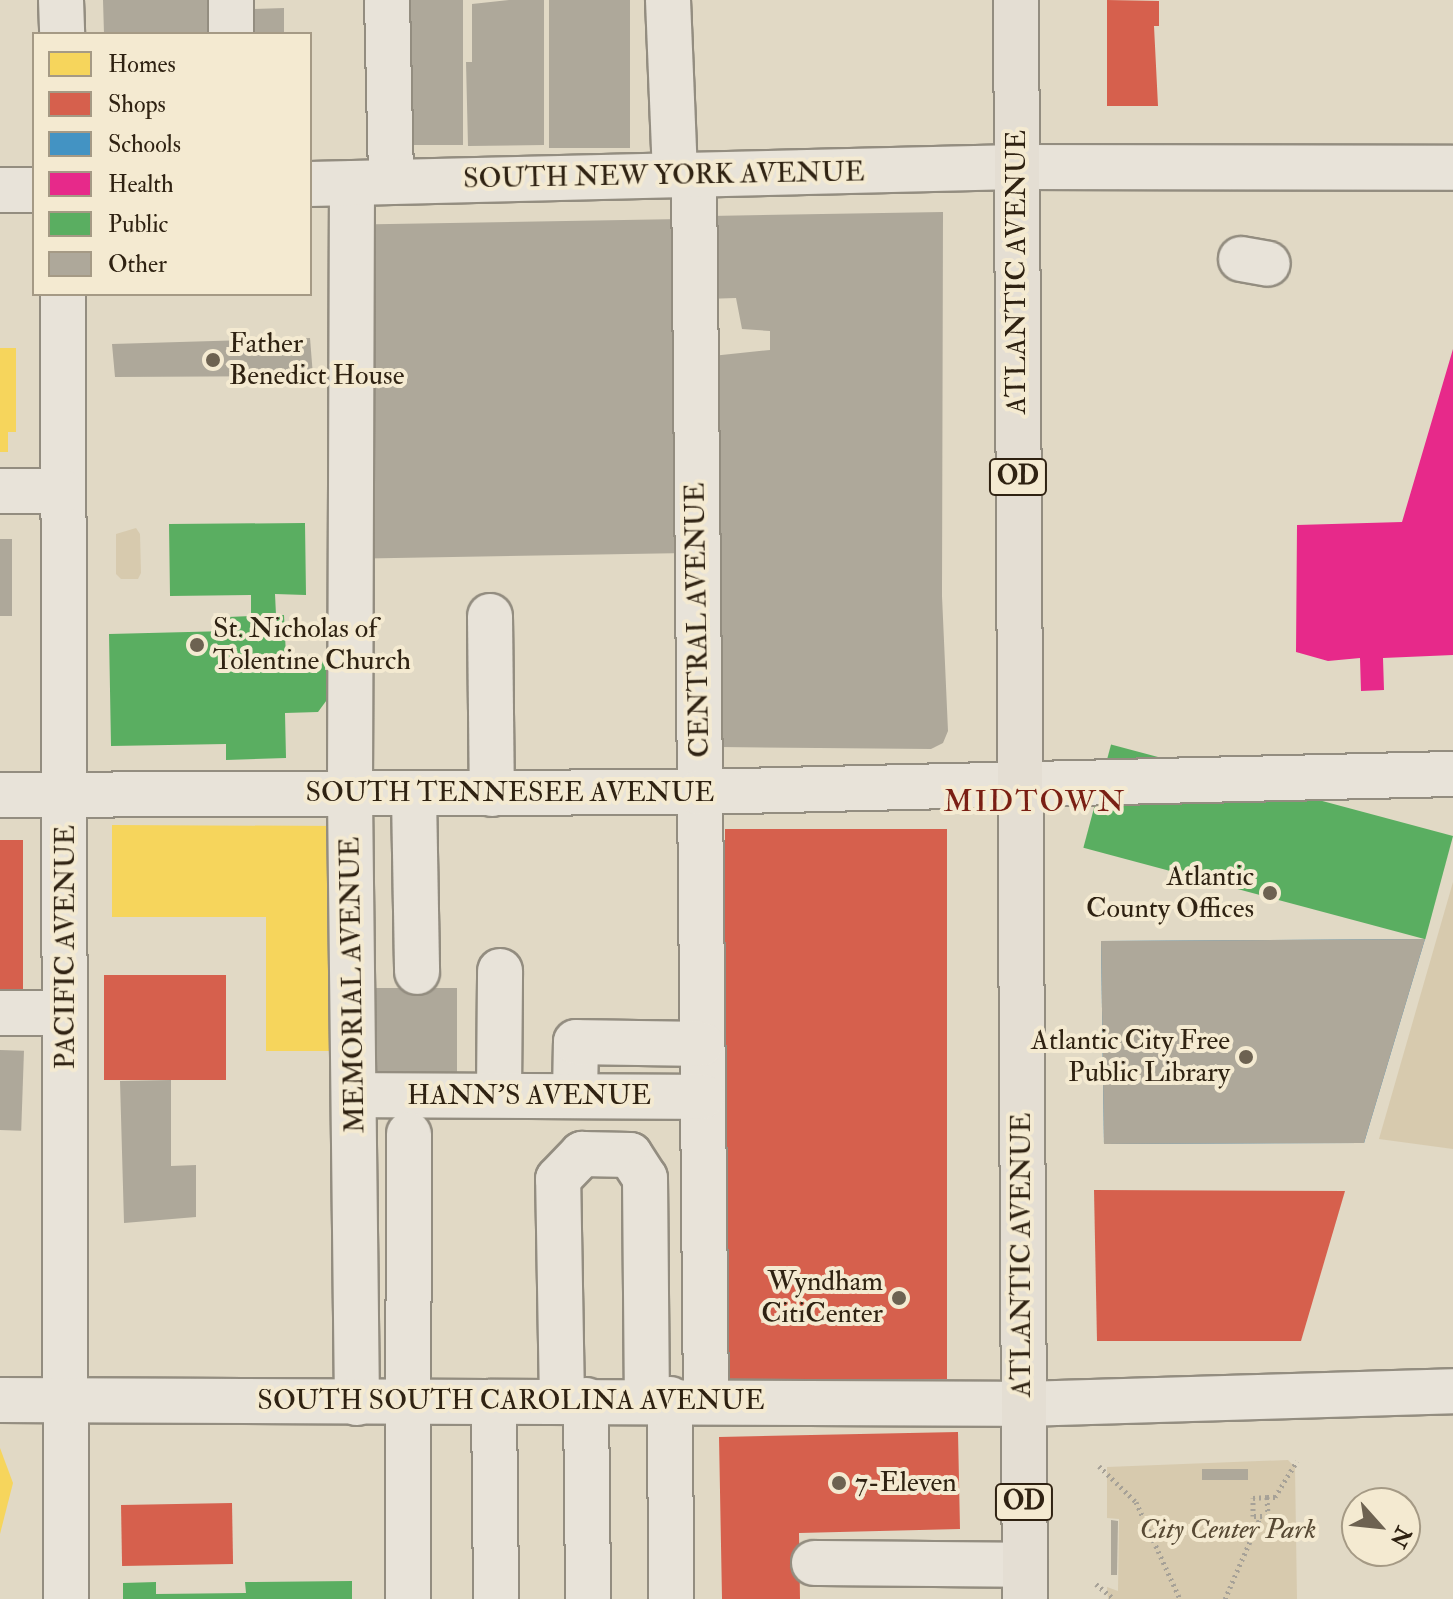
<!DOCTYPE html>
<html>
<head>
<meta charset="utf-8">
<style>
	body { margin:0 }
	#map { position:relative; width:1453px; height:1599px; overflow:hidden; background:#e1d9c5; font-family:"IM FELL Double Pica",serif }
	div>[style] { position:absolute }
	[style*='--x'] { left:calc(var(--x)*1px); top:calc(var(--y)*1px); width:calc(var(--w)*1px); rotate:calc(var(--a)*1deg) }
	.green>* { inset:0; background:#d7caae }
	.homes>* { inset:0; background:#f6d55c }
	.shops>* { inset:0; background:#d6604d; transform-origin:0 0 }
	.schools>* { inset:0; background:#4393c3 }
	.health>* { inset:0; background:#e7298a }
	.public>* { inset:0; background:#5aae61; transform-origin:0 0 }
	.building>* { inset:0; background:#aea89a; transform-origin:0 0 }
	.path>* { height:5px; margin-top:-2.5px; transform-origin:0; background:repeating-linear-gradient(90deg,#a6a197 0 2px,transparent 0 6px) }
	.roads { filter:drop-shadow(2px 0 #938d80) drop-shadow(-2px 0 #938d80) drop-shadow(0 2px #938d80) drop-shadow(0 -2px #938d80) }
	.minor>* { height:44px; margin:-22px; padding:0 22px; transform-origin:22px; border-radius:22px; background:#e8e3d9 }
	.highway>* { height:44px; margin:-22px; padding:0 22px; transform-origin:22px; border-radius:22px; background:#e4ded3 }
	.dots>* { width:22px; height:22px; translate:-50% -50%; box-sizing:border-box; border:4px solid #f4ead1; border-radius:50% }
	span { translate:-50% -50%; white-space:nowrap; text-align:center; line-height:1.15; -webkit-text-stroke:8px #f4ead1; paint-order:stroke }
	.shield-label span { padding:2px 6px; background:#f4ead1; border:2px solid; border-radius:6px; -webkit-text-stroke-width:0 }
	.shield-label { font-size:26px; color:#2f2212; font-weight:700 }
	.street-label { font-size:28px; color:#2f2212 }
	.poi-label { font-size:28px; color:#2f2212 }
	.left { translate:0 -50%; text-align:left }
	.right { translate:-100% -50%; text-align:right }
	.park-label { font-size:28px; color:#574934; font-style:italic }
	.neighbourhood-label { font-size:30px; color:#7a1f14; letter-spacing:2px }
	.legend { position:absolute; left:32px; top:32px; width:280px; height:264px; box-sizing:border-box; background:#f4ead1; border:2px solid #a59a85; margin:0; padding:10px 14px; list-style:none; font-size:24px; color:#2f2212 }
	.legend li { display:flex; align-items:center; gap:16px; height:40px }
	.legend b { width:40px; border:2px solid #a59a85 }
	.north { position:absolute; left:1341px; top:1487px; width:80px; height:80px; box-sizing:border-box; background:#f4ead1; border:2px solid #a59a85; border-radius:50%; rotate:117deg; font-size:22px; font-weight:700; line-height:32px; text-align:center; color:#2f2212 }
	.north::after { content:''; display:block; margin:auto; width:28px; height:36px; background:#6d6251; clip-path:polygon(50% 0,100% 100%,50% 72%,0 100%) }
</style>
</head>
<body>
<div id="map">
	<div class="green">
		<div style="clip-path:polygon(136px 528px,140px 534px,141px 573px,138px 579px,121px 579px,116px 574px,116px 534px)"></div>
		<div style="clip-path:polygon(1453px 882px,1453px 1149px,1379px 1139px)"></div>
		<div style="clip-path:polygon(1288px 1460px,1295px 1467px,1297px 1599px,1108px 1599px,1107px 1587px,1118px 1591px,1119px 1519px,1107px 1518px,1107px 1467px)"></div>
	</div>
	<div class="homes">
		<div style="clip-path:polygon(0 348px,16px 348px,16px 432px,8px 432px,8px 452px,0 452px)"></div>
		<div style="clip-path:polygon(112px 825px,341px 826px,340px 1051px,266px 1051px,266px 917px,112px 917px)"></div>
		<div style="clip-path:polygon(0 1448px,13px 1483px,0 1534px)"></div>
	</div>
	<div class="shops">
		<div style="clip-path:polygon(1107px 0,1159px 1px,1159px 26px,1154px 26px,1158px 106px,1107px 106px)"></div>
		<div style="left:947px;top:829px;width:550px;height:222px;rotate:90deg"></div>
		<div style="left:0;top:840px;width:23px;height:150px"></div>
		<div style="left:226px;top:975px;width:105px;height:122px;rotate:90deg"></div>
		<div style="clip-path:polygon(1094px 1190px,1345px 1191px,1301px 1341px,1097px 1341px)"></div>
		<div style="clip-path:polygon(958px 1432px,960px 1529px,799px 1533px,800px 1599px,722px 1599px,719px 1437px)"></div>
		<div style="left:232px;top:1503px;width:61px;height:111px;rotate:89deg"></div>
	</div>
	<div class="schools">
		<div style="clip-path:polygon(1425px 939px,1364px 1143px,1104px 1144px,1101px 941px)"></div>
	</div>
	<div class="health">
		<div style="clip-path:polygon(1453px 349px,1453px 655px,1383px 658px,1384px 690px,1361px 691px,1360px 658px,1328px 661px,1296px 652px,1297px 525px,1402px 522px)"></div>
	</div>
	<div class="public">
		<div style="clip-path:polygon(305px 523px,306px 595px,275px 594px,276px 615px,284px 615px,286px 656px,317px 655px,331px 671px,332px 693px,318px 712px,285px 713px,286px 758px,226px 760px,226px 744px,111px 746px,109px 634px,228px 631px,228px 617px,251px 616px,251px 595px,170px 596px,169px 524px)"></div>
		<div style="left:1453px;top:836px;width:107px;height:354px;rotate:105deg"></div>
		<div style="clip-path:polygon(352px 1581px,352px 1599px,123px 1599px,123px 1583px,156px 1582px,156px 1594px,246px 1593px,245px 1582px)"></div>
	</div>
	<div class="building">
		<div style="clip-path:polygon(103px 0,223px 0,223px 10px,284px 8px,284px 34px,104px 34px)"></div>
		<div style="left:392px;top:0;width:71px;height:145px"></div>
		<div style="clip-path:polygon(509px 0,544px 0,544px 145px,468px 146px,466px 62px,472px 62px,472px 4px)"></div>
		<div style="left:549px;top:0;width:81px;height:148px"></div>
		<div style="clip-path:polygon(943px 212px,942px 596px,948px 731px,943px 743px,931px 749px,721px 747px,712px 356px,770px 350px,770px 331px,742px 329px,736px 298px,705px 299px,710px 216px)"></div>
		<div style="left:682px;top:219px;width:334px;height:322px;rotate:89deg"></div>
		<div style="clip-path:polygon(310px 338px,313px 376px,115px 377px,112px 344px)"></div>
		<div style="left:0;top:539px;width:12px;height:77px"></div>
		<div style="clip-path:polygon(1425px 939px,1364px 1143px,1104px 1144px,1101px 941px)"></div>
		<div style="left:457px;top:988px;width:99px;height:92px;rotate:90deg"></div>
		<div style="left:0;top:1050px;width:24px;height:80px;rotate:2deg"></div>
		<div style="clip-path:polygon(171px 1080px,171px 1166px,196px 1165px,196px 1217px,124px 1223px,120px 1081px)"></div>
		<div style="left:1248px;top:1469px;width:11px;height:46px;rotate:90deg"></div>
		<div style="clip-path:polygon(1111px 1520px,1118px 1521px,1117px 1575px,1111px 1575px)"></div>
	</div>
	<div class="path">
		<div style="--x:1099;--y:1466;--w:52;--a:44.2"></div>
		<div style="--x:1136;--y:1502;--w:107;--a:65.6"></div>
		<div style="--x:1267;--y:1497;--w:19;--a:87"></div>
		<div style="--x:1268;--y:1516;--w:15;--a:180"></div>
		<div style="--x:1253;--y:1516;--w:18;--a:-90"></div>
		<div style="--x:1253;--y:1498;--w:14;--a:-4"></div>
		<div style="--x:1267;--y:1497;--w:8;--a:0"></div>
		<div style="--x:1275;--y:1497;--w:42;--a:-58.6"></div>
		<div style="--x:1096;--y:1584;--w:23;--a:40"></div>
		<div style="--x:1225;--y:1599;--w:90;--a:-66.6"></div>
	</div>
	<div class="roads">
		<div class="minor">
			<div style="--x:61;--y:0;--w:34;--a:88"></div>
			<div style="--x:231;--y:0;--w:34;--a:90"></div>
			<div style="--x:387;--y:0;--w:182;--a:88.7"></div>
			<div style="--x:668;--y:0;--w:175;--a:87.7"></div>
			<div style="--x:694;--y:175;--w:1225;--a:89.44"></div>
			<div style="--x:352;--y:183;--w:613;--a:90.19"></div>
			<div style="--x:350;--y:796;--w:607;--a:89.34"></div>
			<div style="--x:310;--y:184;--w:707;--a:-1.38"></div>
			<div style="--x:1017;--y:167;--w:436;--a:0.1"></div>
			<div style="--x:0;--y:190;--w:34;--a:0"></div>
			<div style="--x:1241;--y:259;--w:27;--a:10"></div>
			<div style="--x:63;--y:294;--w:1305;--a:89.87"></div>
			<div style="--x:0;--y:491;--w:61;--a:0"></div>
			<div style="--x:490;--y:616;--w:178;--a:89.4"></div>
			<div style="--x:0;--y:795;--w:699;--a:-0.25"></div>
			<div style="--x:699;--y:792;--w:754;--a:-1.37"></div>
			<div style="--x:414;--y:795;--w:177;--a:89"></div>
			<div style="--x:0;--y:1013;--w:65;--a:0"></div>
			<div style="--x:499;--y:1093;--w:122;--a:-89.5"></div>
			<div style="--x:575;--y:1094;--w:52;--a:-88.9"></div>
			<div style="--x:576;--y:1042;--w:125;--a:0.9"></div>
			<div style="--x:356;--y:1095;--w:346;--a:0.3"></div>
			<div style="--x:670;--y:1399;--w:200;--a:89.7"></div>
			<div style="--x:0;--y:1400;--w:1023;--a:0.22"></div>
			<div style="--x:1023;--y:1404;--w:430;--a:-1.7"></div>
			<div style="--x:586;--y:1400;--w:199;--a:89.4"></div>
			<div style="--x:562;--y:1401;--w:222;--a:-91"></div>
			<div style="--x:558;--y:1179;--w:35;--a:-46"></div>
			<div style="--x:582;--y:1154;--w:48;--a:1.2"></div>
			<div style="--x:630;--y:1155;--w:27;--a:57"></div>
			<div style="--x:645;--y:1178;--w:222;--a:89.5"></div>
			<div style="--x:494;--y:1402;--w:197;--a:89.4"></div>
			<div style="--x:814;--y:1563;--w:211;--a:0.5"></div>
			<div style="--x:408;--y:1599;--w:465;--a:-89.9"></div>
		</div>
		<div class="highway">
			<div style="--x:1016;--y:0;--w:1599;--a:89.68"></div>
		</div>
	</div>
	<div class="dots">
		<div style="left:213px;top:360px;background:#6d6251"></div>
		<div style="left:197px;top:645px;background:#6d6251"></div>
		<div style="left:1270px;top:893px;background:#6d6251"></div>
		<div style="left:1246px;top:1057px;background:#6d6251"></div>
		<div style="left:899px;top:1298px;background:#6d6251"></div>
		<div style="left:839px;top:1483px;background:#6d6251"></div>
	</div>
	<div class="shield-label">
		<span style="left:1018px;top:477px">OD</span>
		<span style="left:1024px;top:1502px">OD</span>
	</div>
	<div class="street-label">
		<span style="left:664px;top:176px;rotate:-1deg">SOUTH NEW YORK AVENUE</span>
		<span style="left:1017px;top:272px;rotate:-90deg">ATLANTIC AVENUE</span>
		<span style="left:698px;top:620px;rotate:-91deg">CENTRAL AVENUE</span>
		<span style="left:510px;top:793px">SOUTH TENNESEE AVENUE</span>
		<span style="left:66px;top:947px;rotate:-90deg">PACIFIC AVENUE</span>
		<span style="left:353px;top:985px;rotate:-91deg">MEMORIAL AVENUE</span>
		<span style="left:529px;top:1096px">HANN'S AVENUE</span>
		<span style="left:1022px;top:1255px;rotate:-90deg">ATLANTIC AVENUE</span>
		<span style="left:511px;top:1401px">SOUTH SOUTH CAROLINA AVENUE</span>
	</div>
	<div class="poi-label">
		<span class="left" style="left:229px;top:360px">Father<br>Benedict House</span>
		<span class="left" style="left:213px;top:645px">St. Nicholas of<br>Tolentine Church</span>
		<span class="right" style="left:1254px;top:893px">Atlantic<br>County Offices</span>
		<span class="right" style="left:1230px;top:1057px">Atlantic City Free<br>Public Library</span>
		<span class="right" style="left:883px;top:1298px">Wyndham<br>CitiCenter</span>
		<span class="left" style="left:855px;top:1483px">7-Eleven</span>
	</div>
	<div class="park-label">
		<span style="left:1228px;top:1530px">City Center Park</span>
	</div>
	<div class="neighbourhood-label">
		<span style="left:1035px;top:802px">MIDTOWN</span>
	</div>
	<ul class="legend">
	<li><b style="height:22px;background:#f6d55c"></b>Homes</li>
	<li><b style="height:22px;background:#d6604d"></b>Shops</li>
	<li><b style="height:22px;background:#4393c3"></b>Schools</li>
	<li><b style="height:22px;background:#e7298a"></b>Health</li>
	<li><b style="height:22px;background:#5aae61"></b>Public</li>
	<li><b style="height:22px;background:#aea89a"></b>Other</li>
	</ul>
	<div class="north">N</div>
</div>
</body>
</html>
